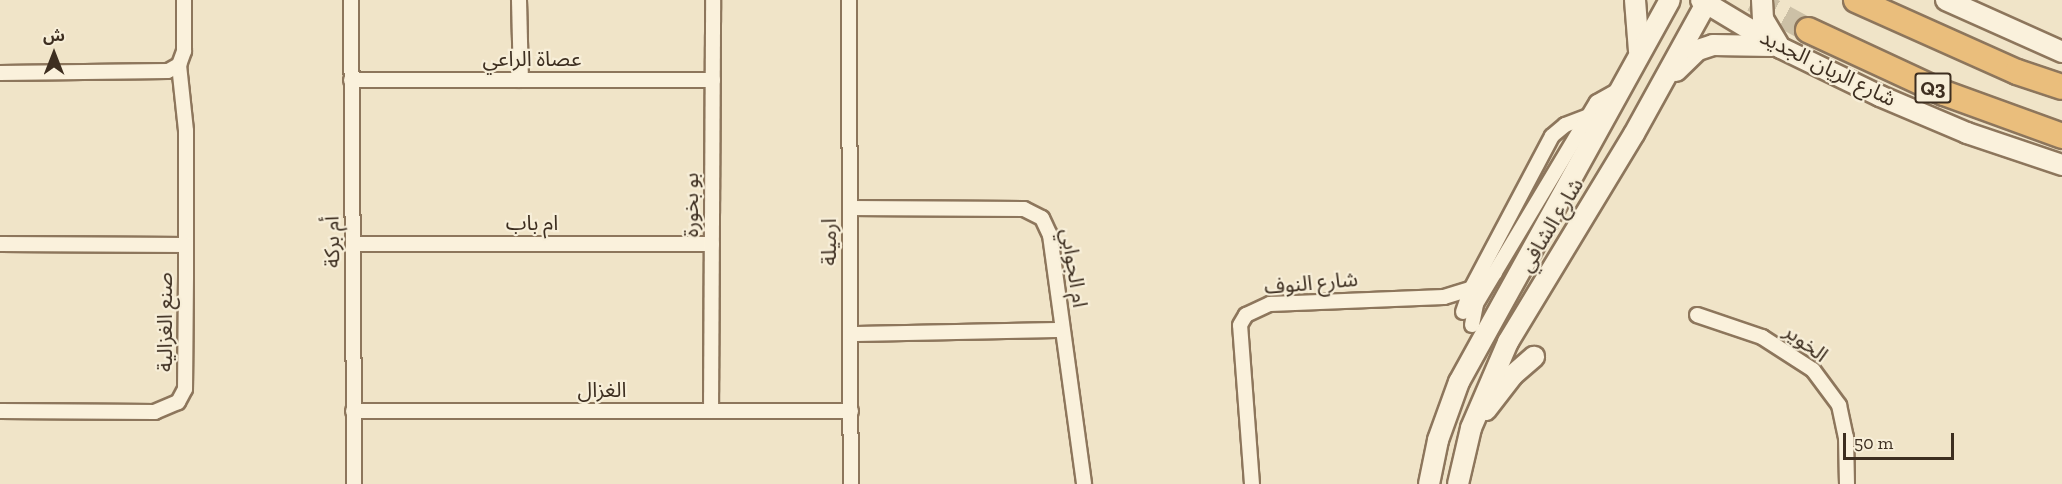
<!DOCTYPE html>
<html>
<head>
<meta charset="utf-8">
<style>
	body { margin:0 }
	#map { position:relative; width:2062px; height:484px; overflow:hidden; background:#f0e4c8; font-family:"Zilla Slab","Noto Sans Arabic",serif }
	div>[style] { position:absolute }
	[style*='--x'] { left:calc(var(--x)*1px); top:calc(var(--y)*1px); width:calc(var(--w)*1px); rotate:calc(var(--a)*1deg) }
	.trunk-tunnel>* { height:24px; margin-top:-12px; transform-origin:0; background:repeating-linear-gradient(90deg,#ccc0a6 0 24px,transparent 0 36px) }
	.roads { filter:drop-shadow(2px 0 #8d765c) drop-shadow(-2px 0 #8d765c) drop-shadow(0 2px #8d765c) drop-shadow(0 -2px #8d765c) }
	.minor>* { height:14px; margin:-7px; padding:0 7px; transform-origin:7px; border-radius:7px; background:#faf1dc }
	.secondary>* { height:20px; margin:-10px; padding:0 10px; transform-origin:10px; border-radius:10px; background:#faf1dc }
	.trunk>* { height:24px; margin:-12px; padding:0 12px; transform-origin:12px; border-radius:12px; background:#eabe7c }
	span { translate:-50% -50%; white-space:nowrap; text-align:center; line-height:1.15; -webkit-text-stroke:4.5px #f7eed8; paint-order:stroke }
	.shield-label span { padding:2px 4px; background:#f7eed8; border:2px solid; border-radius:4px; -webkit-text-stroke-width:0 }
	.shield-label { font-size:20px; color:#3d2e20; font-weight:700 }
	.street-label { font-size:21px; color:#3d2e20 }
	.north { position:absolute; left:24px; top:24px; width:60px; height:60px; -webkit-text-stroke:4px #f7eed8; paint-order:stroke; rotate:0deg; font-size:16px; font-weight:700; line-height:24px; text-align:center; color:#3d2e20 }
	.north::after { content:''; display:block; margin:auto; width:21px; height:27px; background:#3d2e20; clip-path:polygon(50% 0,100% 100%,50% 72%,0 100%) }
	.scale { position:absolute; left:1843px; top:433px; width:111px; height:27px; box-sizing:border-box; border:3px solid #3d2e20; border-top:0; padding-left:8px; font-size:18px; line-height:21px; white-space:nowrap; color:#3d2e20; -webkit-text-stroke:4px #f7eed8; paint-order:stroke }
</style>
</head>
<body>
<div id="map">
	<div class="trunk-tunnel">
		<div style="--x:1753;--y:0;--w:63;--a:28.6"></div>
	</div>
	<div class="roads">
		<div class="minor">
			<div style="--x:351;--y:0;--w:484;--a:89.6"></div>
			<div style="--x:519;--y:0;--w:80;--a:88.6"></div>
			<div style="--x:849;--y:0;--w:484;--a:89.8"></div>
			<div style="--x:179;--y:65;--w:66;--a:83.9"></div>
			<div style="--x:186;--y:131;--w:114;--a:90"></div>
			<div style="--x:0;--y:73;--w:168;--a:-0.7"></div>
			<div style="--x:168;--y:71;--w:13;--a:-29"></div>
			<div style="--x:179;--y:65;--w:15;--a:-70"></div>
			<div style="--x:184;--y:51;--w:51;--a:-90"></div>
			<div style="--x:351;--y:80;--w:362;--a:0"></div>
			<div style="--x:850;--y:208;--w:174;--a:0.3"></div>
			<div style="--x:1024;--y:209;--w:20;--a:27"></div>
			<div style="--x:1042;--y:218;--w:19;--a:65"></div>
			<div style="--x:1050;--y:235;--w:251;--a:82.2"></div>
			<div style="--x:0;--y:244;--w:186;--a:0.3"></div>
			<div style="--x:186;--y:245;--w:32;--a:90"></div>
			<div style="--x:186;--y:277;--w:112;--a:90.5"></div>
			<div style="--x:185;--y:389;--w:15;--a:118"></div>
			<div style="--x:178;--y:402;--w:25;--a:157"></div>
			<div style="--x:155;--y:412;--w:155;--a:-179.6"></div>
			<div style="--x:353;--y:244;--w:359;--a:0"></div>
			<div style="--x:1463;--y:312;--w:24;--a:-71"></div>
			<div style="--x:1471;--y:289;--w:173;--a:-62.1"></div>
			<div style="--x:1552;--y:136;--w:17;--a:-40"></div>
			<div style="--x:1565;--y:125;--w:26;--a:-21"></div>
			<div style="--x:1697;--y:315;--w:69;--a:18.7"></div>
			<div style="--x:1762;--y:337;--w:61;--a:32.9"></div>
			<div style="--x:1813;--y:370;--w:44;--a:53.4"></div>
			<div style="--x:1839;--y:405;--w:33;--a:78"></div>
			<div style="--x:1846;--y:437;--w:47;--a:88.8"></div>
			<div style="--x:1472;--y:325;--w:21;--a:-79"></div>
			<div style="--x:1476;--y:304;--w:235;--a:-59.1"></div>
			<div style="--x:1597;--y:102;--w:25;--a:-29"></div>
			<div style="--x:851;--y:334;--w:211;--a:-1.1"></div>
			<div style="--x:353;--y:411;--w:498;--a:0"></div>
			<div style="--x:711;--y:411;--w:411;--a:-89.7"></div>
			<div style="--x:1252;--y:484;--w:159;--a:-94.3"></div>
			<div style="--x:1240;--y:325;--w:12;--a:-59"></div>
			<div style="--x:1246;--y:315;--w:26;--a:-25"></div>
			<div style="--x:1270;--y:304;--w:174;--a:-2.3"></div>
			<div style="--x:1444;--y:297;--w:28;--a:-17"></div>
			<div style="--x:1471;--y:289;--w:29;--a:-34"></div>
		</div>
		<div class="secondary">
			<div style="--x:1635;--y:0;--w:51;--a:85.5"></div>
			<div style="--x:1701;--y:0;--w:93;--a:31"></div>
			<div style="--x:1781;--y:48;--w:110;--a:25.9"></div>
			<div style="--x:1880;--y:96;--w:95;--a:23"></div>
			<div style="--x:1967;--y:133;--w:100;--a:18.6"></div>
			<div style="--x:1762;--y:0;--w:19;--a:87"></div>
			<div style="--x:1763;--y:19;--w:29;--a:59"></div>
			<div style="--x:1946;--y:0;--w:127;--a:24.1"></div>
			<div style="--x:1676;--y:71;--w:30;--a:-44"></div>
			<div style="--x:1698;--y:50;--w:16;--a:-18"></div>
			<div style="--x:1713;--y:45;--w:59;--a:1"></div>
			<div style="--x:1486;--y:410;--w:44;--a:-52.4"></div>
			<div style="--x:1513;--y:375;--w:28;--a:-41"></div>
			<div style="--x:1429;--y:484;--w:45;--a:-78.4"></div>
			<div style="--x:1438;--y:440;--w:62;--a:-70.1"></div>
			<div style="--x:1459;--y:382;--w:436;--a:-61.1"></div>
			<div style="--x:1458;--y:484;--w:57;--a:-76.9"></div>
			<div style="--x:1471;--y:428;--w:94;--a:-66.7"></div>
			<div style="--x:1508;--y:342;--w:243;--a:-58.8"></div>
			<div style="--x:1634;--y:134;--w:153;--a:-61.1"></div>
		</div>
		<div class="trunk">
			<div style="--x:1856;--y:0;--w:176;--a:24.1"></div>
			<div style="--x:2017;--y:72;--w:47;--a:18.4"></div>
			<div style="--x:1808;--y:30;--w:150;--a:24.9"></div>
			<div style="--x:1944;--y:93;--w:126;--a:20"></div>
		</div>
	</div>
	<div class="shield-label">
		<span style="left:1933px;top:88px">Q3</span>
	</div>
	<div class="street-label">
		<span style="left:532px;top:59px">عصاة الراعي</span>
		<span style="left:1828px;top:68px;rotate:26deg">شارع الريان الجديد</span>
		<span style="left:691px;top:205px;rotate:-90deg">بو بخورة</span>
		<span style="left:532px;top:223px">ام باب</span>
		<span style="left:1551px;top:225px;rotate:-59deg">شارع الشافي</span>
		<span style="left:332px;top:242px;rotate:-91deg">أم بركة</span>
		<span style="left:829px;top:242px;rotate:-90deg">ارميلة</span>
		<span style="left:1074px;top:268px;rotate:81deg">ام الجوابي</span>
		<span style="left:1311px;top:283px;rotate:-5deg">شارع النوف</span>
		<span style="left:165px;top:322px;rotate:-90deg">صنع الغزالية</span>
		<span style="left:1806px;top:343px;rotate:37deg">الخوير</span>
		<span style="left:602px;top:390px">الغزال</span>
	</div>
	<div class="north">ش</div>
	<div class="scale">50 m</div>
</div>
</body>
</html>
